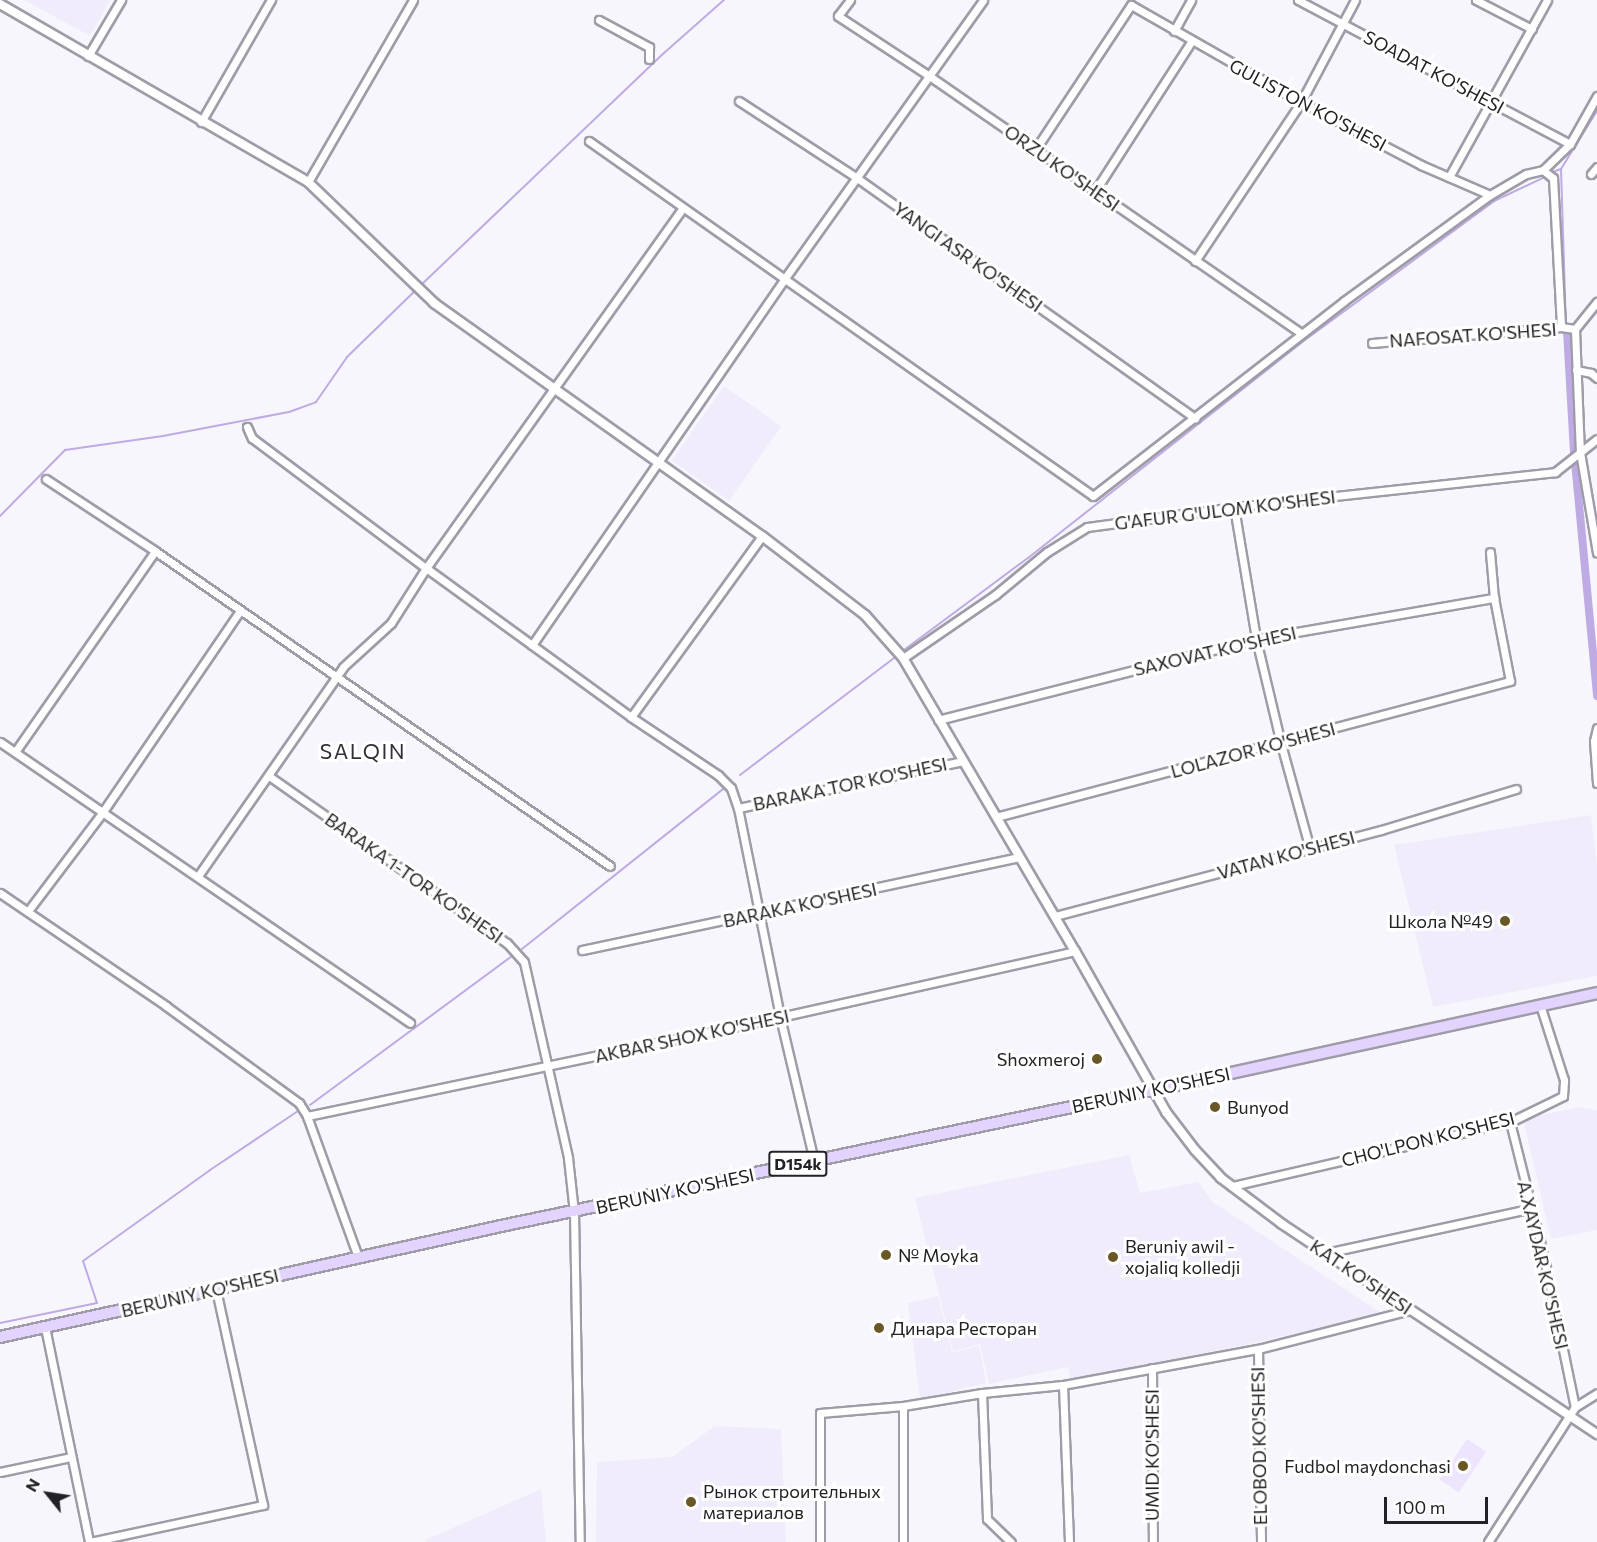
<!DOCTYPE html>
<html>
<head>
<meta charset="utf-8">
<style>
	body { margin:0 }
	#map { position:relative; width:1597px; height:1542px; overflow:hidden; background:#f8f6fd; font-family:Commissioner,sans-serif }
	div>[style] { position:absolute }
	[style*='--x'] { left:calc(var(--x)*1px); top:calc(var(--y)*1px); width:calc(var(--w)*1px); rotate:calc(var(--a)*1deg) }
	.built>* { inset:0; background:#f1ecfc; transform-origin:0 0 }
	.green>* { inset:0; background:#ede5fe; transform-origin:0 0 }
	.stream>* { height:2px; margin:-1px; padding:0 1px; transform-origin:1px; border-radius:1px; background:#beabe3 }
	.canal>* { height:8px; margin:-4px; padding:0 4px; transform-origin:4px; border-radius:4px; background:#beabe3 }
	.roads { filter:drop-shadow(2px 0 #9f9ca8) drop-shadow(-2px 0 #9f9ca8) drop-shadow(0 2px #9f9ca8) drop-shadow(0 -2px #9f9ca8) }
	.minor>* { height:7px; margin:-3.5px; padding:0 3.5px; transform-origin:3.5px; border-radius:3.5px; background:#fff }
	.tertiary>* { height:8px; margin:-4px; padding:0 4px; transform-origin:4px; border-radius:4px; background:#fff }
	.primary>* { height:10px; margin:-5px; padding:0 5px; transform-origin:5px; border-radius:5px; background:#e2d4fe }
	.dots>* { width:16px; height:16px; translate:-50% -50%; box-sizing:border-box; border:3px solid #fff; border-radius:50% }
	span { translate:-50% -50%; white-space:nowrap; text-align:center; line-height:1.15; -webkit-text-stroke:6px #fff; paint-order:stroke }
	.shield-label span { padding:2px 4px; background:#fff; border:2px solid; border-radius:4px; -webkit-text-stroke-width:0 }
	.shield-label { font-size:16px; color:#222125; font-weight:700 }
	.street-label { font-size:18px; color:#222125 }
	.poi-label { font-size:18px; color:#222125 }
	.right { translate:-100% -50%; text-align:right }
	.left { translate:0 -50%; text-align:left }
	.quarter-label { font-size:21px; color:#33303a; letter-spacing:1.5px }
	.north { position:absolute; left:18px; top:1464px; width:60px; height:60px; -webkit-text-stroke:4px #fff; paint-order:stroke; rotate:300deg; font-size:16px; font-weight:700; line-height:24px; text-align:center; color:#222125 }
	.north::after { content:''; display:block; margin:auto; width:21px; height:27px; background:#222125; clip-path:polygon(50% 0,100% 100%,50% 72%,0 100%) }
	.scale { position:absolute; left:1384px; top:1497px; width:104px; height:27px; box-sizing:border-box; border:3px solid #222125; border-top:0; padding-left:8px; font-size:18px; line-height:21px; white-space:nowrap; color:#222125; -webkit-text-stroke:4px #fff; paint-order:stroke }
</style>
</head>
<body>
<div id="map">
	<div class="built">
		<div style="clip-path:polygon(24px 0,110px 0,90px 36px)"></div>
		<div style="left:724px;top:386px;width:70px;height:91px;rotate:35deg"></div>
		<div style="clip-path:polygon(1591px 815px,1597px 866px,1597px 976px,1433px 1007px,1394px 845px)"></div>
		<div style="clip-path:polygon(1579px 1107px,1597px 1110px,1597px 1230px,1551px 1239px,1523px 1119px)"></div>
		<div style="clip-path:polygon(1129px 1155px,1140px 1193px,1198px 1182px,1213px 1202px,1381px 1313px,1250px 1344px,1071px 1379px,1068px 1367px,989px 1384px,980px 1344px,953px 1351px,915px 1198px)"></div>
		<div style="clip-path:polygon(938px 1296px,952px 1352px,979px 1346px,986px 1383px,920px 1399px,908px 1303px)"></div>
		<div style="clip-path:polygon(715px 1426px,781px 1429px,786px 1542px,596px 1542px,597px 1462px,672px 1457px)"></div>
		<div style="clip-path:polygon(541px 1489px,546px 1542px,426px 1542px,425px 1540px)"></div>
	</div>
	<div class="green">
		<div style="left:1467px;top:1439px;width:23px;height:49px;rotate:34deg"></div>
	</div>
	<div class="stream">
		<div style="--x:1561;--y:169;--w:155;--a:88.2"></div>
		<div style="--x:1553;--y:172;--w:9;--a:-21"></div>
		<div style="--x:1561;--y:169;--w:68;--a:-58.2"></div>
		<div style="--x:420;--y:286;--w:337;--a:-43.7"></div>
		<div style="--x:664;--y:53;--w:80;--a:-41.5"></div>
		<div style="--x:0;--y:516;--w:93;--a:-45.4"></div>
		<div style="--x:65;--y:450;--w:99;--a:-8.1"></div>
		<div style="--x:163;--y:436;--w:128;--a:-10.8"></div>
		<div style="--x:289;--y:412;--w:29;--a:-20"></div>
		<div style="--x:316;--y:402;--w:55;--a:-55.4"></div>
		<div style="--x:347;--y:357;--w:96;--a:-44.2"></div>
		<div style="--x:904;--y:650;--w:154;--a:-36.6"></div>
		<div style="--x:1028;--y:558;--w:352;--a:-38.2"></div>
		<div style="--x:1305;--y:340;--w:235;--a:-36.3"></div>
		<div style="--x:1494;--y:201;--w:56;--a:-25.2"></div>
		<div style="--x:740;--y:775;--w:193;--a:-37.2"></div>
		<div style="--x:522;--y:949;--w:262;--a:-38.5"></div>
		<div style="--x:310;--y:1105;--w:251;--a:-36.4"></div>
		<div style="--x:0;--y:1323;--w:99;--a:-11.7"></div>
		<div style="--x:97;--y:1303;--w:44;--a:-108.4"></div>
		<div style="--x:83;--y:1261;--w:156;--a:-35.6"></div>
		<div style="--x:210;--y:1170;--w:106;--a:-33.8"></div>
	</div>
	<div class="canal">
		<div style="--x:1567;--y:331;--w:122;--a:86.7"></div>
		<div style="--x:1575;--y:462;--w:235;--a:84.6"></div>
	</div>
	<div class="roads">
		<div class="minor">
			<div style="--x:850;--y:0;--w:20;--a:127"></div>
			<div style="--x:838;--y:16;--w:111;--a:33.3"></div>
			<div style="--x:931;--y:77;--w:450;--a:34.7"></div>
			<div style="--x:1298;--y:0;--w:308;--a:27.9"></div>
			<div style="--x:1476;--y:0;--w:63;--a:27.4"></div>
			<div style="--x:599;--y:20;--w:57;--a:28.4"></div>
			<div style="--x:649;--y:47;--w:12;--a:90"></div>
			<div style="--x:1174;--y:31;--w:35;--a:-61"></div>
			<div style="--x:88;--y:56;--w:65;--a:-59.5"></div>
			<div style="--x:739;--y:101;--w:141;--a:33.1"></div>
			<div style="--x:857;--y:178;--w:415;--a:35.4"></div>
			<div style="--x:201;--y:122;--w:141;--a:-60.2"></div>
			<div style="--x:589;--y:141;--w:616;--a:35.16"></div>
			<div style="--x:1093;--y:496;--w:318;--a:-37.8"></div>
			<div style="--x:1344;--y:301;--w:180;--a:-36"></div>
			<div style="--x:1490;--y:195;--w:42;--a:-30.3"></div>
			<div style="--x:1526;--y:174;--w:17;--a:-13"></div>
			<div style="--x:1543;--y:170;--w:37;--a:-44"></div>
			<div style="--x:1570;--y:144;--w:55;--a:-60.6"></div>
			<div style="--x:1035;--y:150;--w:174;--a:-56.5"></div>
			<div style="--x:1131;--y:5;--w:196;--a:29.7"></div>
			<div style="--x:1301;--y:102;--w:136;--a:27.7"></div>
			<div style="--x:1421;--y:165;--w:75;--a:23.5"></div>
			<div style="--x:1543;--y:170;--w:13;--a:39"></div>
			<div style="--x:1553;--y:178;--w:149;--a:86.9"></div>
			<div style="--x:1591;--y:174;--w:9;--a:-49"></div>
			<div style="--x:1449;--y:177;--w:202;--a:-61"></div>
			<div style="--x:308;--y:182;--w:210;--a:-60"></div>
			<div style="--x:1095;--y:191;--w:177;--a:-57.2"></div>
			<div style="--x:1195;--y:261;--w:191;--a:-56.3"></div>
			<div style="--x:1301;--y:102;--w:115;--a:-62.1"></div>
			<div style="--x:1575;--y:329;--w:123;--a:87.7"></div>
			<div style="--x:1580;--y:452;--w:102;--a:80.4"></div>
			<div style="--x:1575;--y:329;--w:35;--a:-51"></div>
			<div style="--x:1372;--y:343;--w:190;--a:-4.8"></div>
			<div style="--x:1561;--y:327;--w:14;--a:8"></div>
			<div style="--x:1576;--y:370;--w:15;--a:11"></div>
			<div style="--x:1591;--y:373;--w:8;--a:40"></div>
			<div style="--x:247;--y:427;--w:12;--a:66"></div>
			<div style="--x:252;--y:438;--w:217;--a:36.8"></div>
			<div style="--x:426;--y:568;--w:253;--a:36"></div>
			<div style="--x:631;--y:717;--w:105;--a:33.7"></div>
			<div style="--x:718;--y:775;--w:18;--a:45"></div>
			<div style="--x:731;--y:788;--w:21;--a:71"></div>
			<div style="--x:738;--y:808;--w:213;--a:78.6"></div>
			<div style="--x:780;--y:1017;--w:148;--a:76.7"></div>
			<div style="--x:46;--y:479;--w:131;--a:33.4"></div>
			<div style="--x:155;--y:551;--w:553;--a:34.7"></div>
			<div style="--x:1234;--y:507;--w:134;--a:80.5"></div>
			<div style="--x:1256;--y:639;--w:108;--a:76.6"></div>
			<div style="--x:1281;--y:744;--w:109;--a:74.6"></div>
			<div style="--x:532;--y:645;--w:446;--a:-55.4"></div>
			<div style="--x:785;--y:278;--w:341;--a:-54.5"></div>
			<div style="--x:903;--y:658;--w:112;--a:-34.4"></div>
			<div style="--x:995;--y:595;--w:67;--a:-39.6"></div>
			<div style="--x:1047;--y:552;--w:47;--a:-32"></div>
			<div style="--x:1087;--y:527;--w:148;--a:-7.7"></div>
			<div style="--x:1234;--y:507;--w:323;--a:-6.2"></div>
			<div style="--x:1555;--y:472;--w:53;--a:-38.2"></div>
			<div style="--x:631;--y:717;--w:223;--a:-54.1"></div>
			<div style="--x:938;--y:720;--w:328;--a:-14.3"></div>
			<div style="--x:1256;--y:639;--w:242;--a:-9.8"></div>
			<div style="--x:1597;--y:728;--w:13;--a:103"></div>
			<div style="--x:1594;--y:741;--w:42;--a:85.9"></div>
			<div style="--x:0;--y:742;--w:497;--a:34.4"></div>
			<div style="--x:15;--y:752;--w:245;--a:-55.1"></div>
			<div style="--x:269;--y:776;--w:291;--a:35.1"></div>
			<div style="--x:507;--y:943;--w:25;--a:48"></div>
			<div style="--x:524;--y:962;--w:201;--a:77.3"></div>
			<div style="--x:568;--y:1158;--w:54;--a:83.7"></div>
			<div style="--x:574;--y:1212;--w:330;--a:89"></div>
			<div style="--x:738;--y:808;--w:229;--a:-11.8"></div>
			<div style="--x:996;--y:817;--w:532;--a:-14.82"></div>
			<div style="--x:1510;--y:681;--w:85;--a:-100.9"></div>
			<div style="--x:1494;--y:598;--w:46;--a:-95"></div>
			<div style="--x:198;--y:876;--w:254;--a:-55.2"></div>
			<div style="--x:343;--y:667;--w:65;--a:-42.5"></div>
			<div style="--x:391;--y:623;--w:65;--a:-57.5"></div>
			<div style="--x:426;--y:568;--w:442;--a:-54.5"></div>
			<div style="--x:0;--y:893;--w:201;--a:34.2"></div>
			<div style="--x:166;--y:1006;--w:165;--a:36.1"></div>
			<div style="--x:299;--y:1103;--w:15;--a:58"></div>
			<div style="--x:307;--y:1116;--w:150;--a:70.1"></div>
			<div style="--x:28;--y:911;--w:123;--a:-52.9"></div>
			<div style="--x:102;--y:813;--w:245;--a:-55.7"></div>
			<div style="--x:1055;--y:916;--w:337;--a:-14.8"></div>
			<div style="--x:1381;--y:830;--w:141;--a:-16.9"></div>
			<div style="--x:582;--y:950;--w:446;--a:-12"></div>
			<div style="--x:307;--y:1116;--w:483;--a:-11.8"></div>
			<div style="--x:780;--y:1017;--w:302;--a:-12.6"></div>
			<div style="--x:1510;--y:1122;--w:135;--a:75.9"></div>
			<div style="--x:1543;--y:1253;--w:157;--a:78.3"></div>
			<div style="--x:1232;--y:1186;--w:285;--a:-13"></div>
			<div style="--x:1510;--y:1122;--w:59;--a:-26.1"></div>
			<div style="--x:1563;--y:1096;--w:16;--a:-86"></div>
			<div style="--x:1564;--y:1080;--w:79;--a:-107.7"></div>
			<div style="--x:1326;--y:1253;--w:211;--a:-12.3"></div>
			<div style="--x:45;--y:1327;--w:219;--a:78.4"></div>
			<div style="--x:1258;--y:1349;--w:193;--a:89.1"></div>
			<div style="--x:1152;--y:1368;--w:174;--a:89.7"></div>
			<div style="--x:1063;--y:1385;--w:157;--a:87.8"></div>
			<div style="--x:982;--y:1393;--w:126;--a:87.7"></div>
			<div style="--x:987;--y:1519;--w:33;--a:44"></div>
			<div style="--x:903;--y:1406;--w:136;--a:90"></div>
			<div style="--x:0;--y:1472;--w:73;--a:-11.9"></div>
			<div style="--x:90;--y:1542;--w:177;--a:-12.1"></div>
			<div style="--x:263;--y:1505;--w:221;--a:-102.3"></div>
			<div style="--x:820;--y:1542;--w:129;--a:-90"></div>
			<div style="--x:820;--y:1413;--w:83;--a:-4.8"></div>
			<div style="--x:903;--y:1406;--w:80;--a:-9.3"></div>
			<div style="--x:982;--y:1393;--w:81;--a:-5.6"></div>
			<div style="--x:1063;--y:1385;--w:198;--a:-10.5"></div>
			<div style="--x:1258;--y:1349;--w:157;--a:-14.4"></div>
			<div style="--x:1488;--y:1542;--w:161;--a:-57.2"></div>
			<div style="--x:1575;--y:1407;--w:26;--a:-32"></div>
		</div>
		<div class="tertiary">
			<div style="--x:0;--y:4;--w:356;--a:30"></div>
			<div style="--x:308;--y:182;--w:175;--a:43.8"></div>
			<div style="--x:434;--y:303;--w:402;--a:35.4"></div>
			<div style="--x:762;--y:536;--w:130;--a:37.5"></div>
			<div style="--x:865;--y:615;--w:57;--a:48.5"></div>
			<div style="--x:903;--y:658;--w:340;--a:59.6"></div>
			<div style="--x:1075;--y:951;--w:185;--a:60.5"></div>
			<div style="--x:1166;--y:1112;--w:48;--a:52.7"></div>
			<div style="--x:1195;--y:1150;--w:38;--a:47"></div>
			<div style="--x:1221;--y:1178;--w:76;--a:37"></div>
			<div style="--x:1282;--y:1224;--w:379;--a:33.7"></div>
		</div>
		<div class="primary">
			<div style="--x:0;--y:1337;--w:513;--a:-12.49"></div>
			<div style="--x:501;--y:1226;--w:666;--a:-11.78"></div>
			<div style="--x:1153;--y:1090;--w:454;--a:-12.3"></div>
		</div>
	</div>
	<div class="dots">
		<div style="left:1505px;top:921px;background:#695725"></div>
		<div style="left:1097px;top:1059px;background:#695725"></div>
		<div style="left:1215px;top:1107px;background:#695725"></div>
		<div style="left:886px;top:1255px;background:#695725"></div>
		<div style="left:1113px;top:1257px;background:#695725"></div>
		<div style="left:879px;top:1328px;background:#695725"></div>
		<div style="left:1463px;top:1466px;background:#695725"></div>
		<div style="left:691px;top:1502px;background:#695725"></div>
	</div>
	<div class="shield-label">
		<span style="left:798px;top:1164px">D154k</span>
	</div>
	<div class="street-label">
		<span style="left:1434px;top:72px;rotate:28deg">SOADAT KO'SHESI</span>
		<span style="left:1308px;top:105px;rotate:28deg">GULISTON KO'SHESI</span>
		<span style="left:1062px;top:168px;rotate:35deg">ORZU KO'SHESI</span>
		<span style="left:968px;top:257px;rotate:35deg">YANGI ASR KO'SHESI</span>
		<span style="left:1473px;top:335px;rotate:-4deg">NAFOSAT KO'SHESI</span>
		<span style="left:1225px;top:510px;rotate:-7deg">G'AFUR G'ULOM KO'SHESI</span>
		<span style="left:1215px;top:651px;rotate:-13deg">SAXOVAT KO'SHESI</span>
		<span style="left:1253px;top:750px;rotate:-15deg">LOLAZOR KO'SHESI</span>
		<span style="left:850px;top:784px;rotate:-12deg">BARAKA TOR KO'SHESI</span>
		<span style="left:1286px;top:855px;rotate:-15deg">VATAN KO'SHESI</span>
		<span style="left:414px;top:878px;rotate:35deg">BARAKA 1-TOR KO'SHESI</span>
		<span style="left:800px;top:905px;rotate:-12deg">BARAKA KO'SHESI</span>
		<span style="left:692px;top:1036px;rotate:-12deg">AKBAR SHOX KO'SHESI</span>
		<span style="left:1151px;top:1090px;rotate:-12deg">BERUNIY KO'SHESI</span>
		<span style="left:1428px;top:1139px;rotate:-14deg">CHO'LPON KO'SHESI</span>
		<span style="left:675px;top:1191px;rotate:-12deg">BERUNIY KO'SHESI</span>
		<span style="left:1543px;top:1265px;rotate:77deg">A.XAYDAR KO'SHESI</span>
		<span style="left:1361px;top:1277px;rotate:34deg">KAT KO'SHESI</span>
		<span style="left:200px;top:1293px;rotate:-13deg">BERUNIY KO'SHESI</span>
		<span style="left:1259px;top:1446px;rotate:-91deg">ELOBOD KO'SHESI</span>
		<span style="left:1152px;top:1455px;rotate:-90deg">UMID KO'SHESI</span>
	</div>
	<div class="poi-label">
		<span class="right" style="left:1493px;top:921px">Школа №49</span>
		<span class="right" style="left:1085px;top:1059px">Shoxmeroj</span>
		<span class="left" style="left:1227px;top:1107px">Bunyod</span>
		<span class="left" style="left:1125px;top:1257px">Beruniy awil -<br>xojaliq kolledji</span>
		<span class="left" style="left:898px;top:1255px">№ Moyka</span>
		<span class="left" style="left:891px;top:1328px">Динара Ресторан</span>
		<span class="right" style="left:1451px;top:1466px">Fudbol maydonchasi</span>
		<span class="left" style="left:703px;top:1502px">Рынок строительных<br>материалов</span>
	</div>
	<div class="quarter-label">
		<span style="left:363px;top:751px">SALQIN</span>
	</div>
	<div class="north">N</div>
	<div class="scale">100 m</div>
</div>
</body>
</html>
